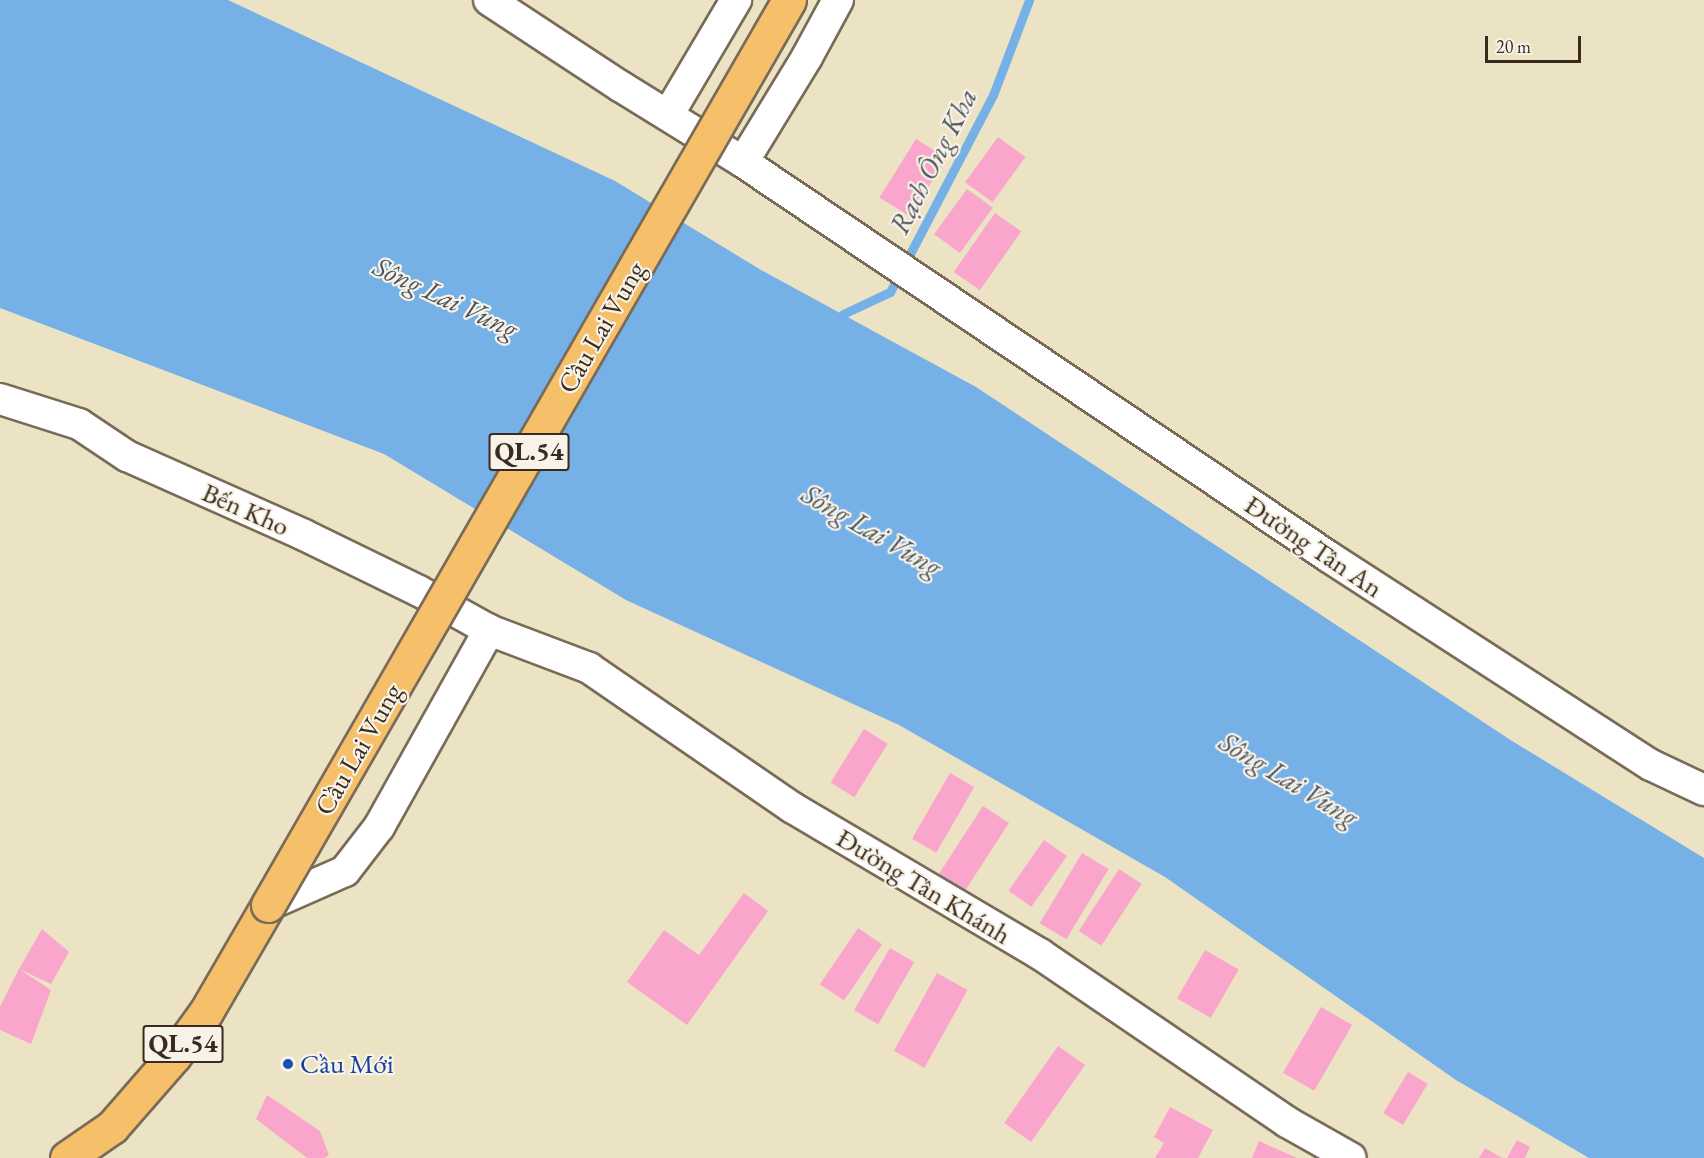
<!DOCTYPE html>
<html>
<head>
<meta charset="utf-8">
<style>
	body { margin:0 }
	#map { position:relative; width:1704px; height:1158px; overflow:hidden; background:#ece3c4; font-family:"EB Garamond",serif }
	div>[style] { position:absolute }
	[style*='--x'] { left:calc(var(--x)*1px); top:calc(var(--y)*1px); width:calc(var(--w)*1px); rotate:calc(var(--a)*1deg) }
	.water>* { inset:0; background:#75b0e6 }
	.stream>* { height:9px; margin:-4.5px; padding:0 4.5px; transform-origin:4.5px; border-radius:4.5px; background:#75b0e6 }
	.building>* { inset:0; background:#faa6cc; transform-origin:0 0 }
	.roads { filter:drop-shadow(2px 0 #796b58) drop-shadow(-2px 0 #796b58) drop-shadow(0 2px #796b58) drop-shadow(0 -2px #796b58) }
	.street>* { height:30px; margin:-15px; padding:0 15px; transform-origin:15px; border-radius:15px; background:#fff }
	.highway>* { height:33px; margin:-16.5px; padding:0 16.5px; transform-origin:16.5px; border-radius:16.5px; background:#f6c06b }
	.bridges { filter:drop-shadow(2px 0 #796b58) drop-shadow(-2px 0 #796b58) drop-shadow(0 2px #796b58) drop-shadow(0 -2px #796b58) }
	.highway-bridge>* { height:33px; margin:-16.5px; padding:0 16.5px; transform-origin:16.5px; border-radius:16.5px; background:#f6c06b }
	.dots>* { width:16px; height:16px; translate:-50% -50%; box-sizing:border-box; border:3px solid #f7f3e8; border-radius:50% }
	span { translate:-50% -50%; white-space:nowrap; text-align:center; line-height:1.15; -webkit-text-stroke:4.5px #f7f3e8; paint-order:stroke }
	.shield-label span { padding:2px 4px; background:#f7f3e8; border:2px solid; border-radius:4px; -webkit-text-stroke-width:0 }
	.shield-label { font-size:26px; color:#3b2a1e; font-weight:700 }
	.street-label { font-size:27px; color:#3b2a1e }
	.transit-label { font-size:27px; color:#164399 }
	.left { translate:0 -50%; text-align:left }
	.water-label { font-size:28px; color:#4c525a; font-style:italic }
	.scale { position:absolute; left:1485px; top:36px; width:96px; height:27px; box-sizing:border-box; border:3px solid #3b2a1e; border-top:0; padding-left:8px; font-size:18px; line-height:21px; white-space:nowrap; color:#3b2a1e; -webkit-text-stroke:4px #f7f3e8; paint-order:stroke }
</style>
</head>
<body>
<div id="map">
	<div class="water">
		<div style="clip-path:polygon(0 0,228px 0,615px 181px,761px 270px,976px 387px,1512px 741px,1704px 858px,1704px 1158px,1589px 1158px,1456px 1080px,1165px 877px,899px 725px,626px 600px,384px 454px,0 308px)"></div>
	</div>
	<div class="stream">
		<div style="--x:843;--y:314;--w:52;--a:-25.1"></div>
		<div style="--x:890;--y:292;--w:222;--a:-62.4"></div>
		<div style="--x:993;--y:95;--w:102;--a:-69.2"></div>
	</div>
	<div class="building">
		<div style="left:998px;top:137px;width:34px;height:56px;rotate:36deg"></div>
		<div style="left:916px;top:139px;width:36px;height:69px;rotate:32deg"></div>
		<div style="left:967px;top:189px;width:32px;height:56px;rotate:36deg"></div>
		<div style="left:995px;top:213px;width:32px;height:72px;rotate:35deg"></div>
		<div style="left:864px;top:729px;width:28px;height:63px;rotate:32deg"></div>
		<div style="left:950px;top:773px;width:28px;height:76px;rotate:30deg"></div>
		<div style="left:983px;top:806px;width:31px;height:85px;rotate:33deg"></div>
		<div style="left:1044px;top:840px;width:28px;height:62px;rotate:35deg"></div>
		<div style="left:1082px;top:853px;width:31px;height:82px;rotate:31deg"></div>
		<div style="left:1119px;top:869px;width:27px;height:74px;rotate:33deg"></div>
		<div style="clip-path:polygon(744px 893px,768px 911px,687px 1025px,627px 982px,664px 930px,699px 955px)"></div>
		<div style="left:858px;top:928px;width:29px;height:68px;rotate:34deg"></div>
		<div style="clip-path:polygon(42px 929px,69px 952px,51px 984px,19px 969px)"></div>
		<div style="left:890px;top:948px;width:28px;height:72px;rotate:30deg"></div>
		<div style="left:1205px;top:950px;width:39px;height:56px;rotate:30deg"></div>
		<div style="clip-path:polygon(19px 969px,51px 990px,31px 1044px,0 1030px,0 1007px)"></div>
		<div style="left:937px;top:973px;width:35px;height:89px;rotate:29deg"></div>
		<div style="left:1321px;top:1007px;width:36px;height:76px;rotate:30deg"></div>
		<div style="left:1058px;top:1046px;width:33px;height:94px;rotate:35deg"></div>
		<div style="left:1408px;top:1072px;width:23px;height:48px;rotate:31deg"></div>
		<div style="clip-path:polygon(267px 1095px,320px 1131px,329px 1155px,325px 1158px,307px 1158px,256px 1119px)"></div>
		<div style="clip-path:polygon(1170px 1107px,1213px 1130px,1198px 1158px,1155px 1158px,1164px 1143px,1154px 1137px)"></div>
		<div style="clip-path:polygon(1517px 1140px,1530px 1147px,1525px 1158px,1507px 1158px)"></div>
		<div style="clip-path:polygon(1259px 1141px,1297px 1158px,1252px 1158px)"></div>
		<div style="clip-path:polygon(1485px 1148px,1502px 1158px,1479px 1158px)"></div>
	</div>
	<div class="roads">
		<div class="street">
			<div style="--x:489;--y:0;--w:157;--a:33.3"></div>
			<div style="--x:620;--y:86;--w:145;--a:31.7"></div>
			<div style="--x:743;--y:162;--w:707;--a:33.98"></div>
			<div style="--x:1329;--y:557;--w:383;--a:32.9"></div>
			<div style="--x:1651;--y:765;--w:59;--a:25.3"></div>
			<div style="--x:668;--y:115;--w:134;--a:-59.4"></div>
			<div style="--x:743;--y:162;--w:123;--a:-58.6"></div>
			<div style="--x:807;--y:57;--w:65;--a:-61.5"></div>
			<div style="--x:0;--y:399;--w:83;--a:17.6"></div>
			<div style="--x:79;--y:424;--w:58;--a:33.7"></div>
			<div style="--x:127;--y:456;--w:192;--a:24"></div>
			<div style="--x:302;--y:534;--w:130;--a:26"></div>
			<div style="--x:419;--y:591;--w:80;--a:29.1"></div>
			<div style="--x:489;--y:630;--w:107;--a:20.8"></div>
			<div style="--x:589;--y:668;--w:247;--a:34.5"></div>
			<div style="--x:793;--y:808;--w:287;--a:30.6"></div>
			<div style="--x:1040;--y:954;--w:299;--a:34.2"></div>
			<div style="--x:1287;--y:1122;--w:73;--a:29.4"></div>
			<div style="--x:268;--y:905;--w:84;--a:-23.8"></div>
			<div style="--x:345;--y:871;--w:56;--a:-52.3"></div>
			<div style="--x:379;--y:827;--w:226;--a:-60.8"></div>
		</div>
		<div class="highway">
			<div style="--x:67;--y:1158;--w:55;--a:-34.6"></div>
			<div style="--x:112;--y:1127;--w:94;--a:-48.9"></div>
			<div style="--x:174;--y:1056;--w:54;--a:-54"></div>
			<div style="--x:206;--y:1012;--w:124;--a:-59.9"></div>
		</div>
	</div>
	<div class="bridges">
		<div class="highway-bridge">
			<div style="--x:268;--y:905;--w:1044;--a:-60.07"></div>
		</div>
	</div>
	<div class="dots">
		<div style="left:288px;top:1064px;background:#1a4fb4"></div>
	</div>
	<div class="shield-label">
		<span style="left:529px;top:452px">QL.54</span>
		<span style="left:183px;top:1044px">QL.54</span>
	</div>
	<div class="street-label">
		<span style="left:601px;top:327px;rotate:-60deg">Cầu Lai Vung</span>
		<span style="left:246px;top:509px;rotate:24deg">Bến Kho</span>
		<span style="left:1314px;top:546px;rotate:34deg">Đường Tân An</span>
		<span style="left:358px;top:749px;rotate:-60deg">Cầu Lai Vung</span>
		<span style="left:924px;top:886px;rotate:31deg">Đường Tân Khánh</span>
	</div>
	<div class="transit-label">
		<span class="left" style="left:300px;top:1064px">Cầu Mới</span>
	</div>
	<div class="water-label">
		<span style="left:933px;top:161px;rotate:-63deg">Rạch Ông Kha</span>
		<span style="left:446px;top:297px;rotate:25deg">Sông Lai Vung</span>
		<span style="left:872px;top:530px;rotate:30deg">Sông Lai Vung</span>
		<span style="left:1289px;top:779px;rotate:31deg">Sông Lai Vung</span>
	</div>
	<div class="scale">20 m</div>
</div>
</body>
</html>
